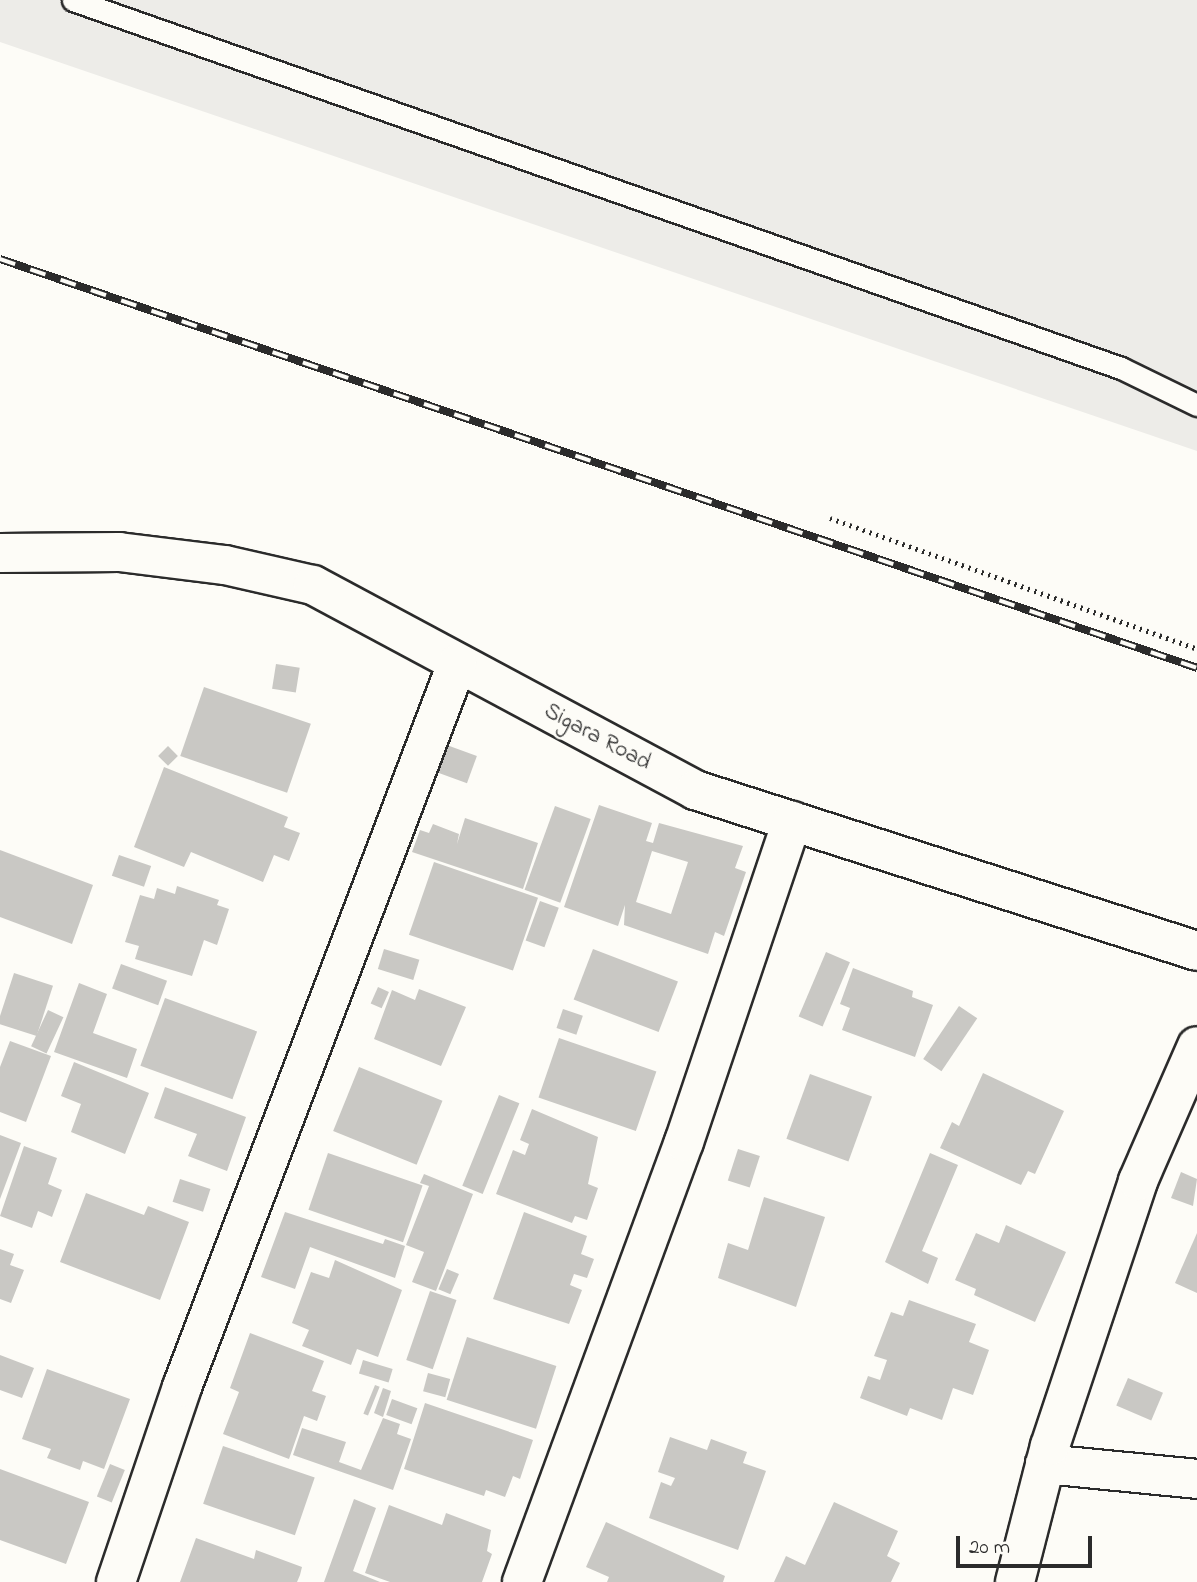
<!DOCTYPE html>
<html>
<head>
<meta charset="utf-8">
<style>
	body { margin:0 }
	#map { position:relative; width:1197px; height:1582px; overflow:hidden; background:#fdfcf7; font-family:"Indie Flower",sans-serif }
	div>[style] { position:absolute }
	[style*='--x'] { left:calc(var(--x)*1px); top:calc(var(--y)*1px); width:calc(var(--w)*1px); rotate:calc(var(--a)*1deg) }
	.built>* { inset:0; background:#edece8 }
	.building>* { inset:0; background:#c9c8c4; transform-origin:0 0 }
	.path>* { height:4.5px; margin-top:-2.25px; transform-origin:0; background:repeating-linear-gradient(90deg,#2b2b2b 0 2px,transparent 0 7px) }
	.roads { filter:drop-shadow(2px 0 #2b2b2b) drop-shadow(-2px 0 #2b2b2b) drop-shadow(0 2px #2b2b2b) drop-shadow(0 -2px #2b2b2b) }
	.service>* { height:21px; margin:-10.5px; padding:0 10.5px; transform-origin:10.5px; border-radius:10.5px; background:#fdfcf7 }
	.minor>* { height:38px; margin:-19px; padding:0 19px; transform-origin:19px; border-radius:19px; background:#fdfcf7 }
	.rail>* { height:8px; margin-top:-4px; transform-origin:0; background:repeating-linear-gradient(90deg,#fdfcf7 0 16px,#2b2b2b 0 32px); box-sizing:border-box; border-block:2px solid #2b2b2b }
	span { translate:-50% -50%; white-space:nowrap; text-align:center; line-height:1.15; -webkit-text-stroke:5px #fdfcf7; paint-order:stroke }
	.street-label { font-size:23px; color:#2b2b2b }
	.scale { position:absolute; left:956px; top:1536px; width:136px; height:32px; box-sizing:border-box; border:4px solid #2b2b2b; border-top:0; padding-left:9px; font-size:21px; line-height:24px; white-space:nowrap; color:#2b2b2b; -webkit-text-stroke:5px #fdfcf7; paint-order:stroke }
</style>
</head>
<body>
<div id="map">
	<div class="built">
		<div style="clip-path:polygon(0 0,1197px 0,1197px 451px,0 42px)"></div>
	</div>
	<div class="building">
		<div style="left:276px;top:664px;width:24px;height:25px;rotate:9deg"></div>
		<div style="left:204px;top:687px;width:113px;height:73px;rotate:19deg"></div>
		<div style="left:444px;top:744px;width:35px;height:29px;rotate:20deg"></div>
		<div style="left:168px;top:746px;width:14px;height:14px;rotate:45deg"></div>
		<div style="clip-path:polygon(164px 767px,288px 817px,284px 827px,300px 833px,289px 861px,274px 855px,263px 882px,191px 852px,184px 867px,134px 847px)"></div>
		<div style="clip-path:polygon(evenodd,599px 805px,652px 823px,646px 841px,653px 843px,659px 823px,743px 846px,735px 868px,746px 872px,724px 936px,715px 932px,708px 954px,624px 925px,625px 905px,618px 926px,564px 907px,599px 805px,652px 851px,688px 862px,671px 914px,636px 902px,652px 851px)"></div>
		<div style="left:555px;top:806px;width:38px;height:89px;rotate:20deg"></div>
		<div style="clip-path:polygon(465px 818px,538px 843px,523px 889px,412px 852px,420px 830px,429px 833px,433px 824px,459px 834px,457px 844px)"></div>
		<div style="clip-path:polygon(0 850px,93px 885px,72px 944px,0 917px)"></div>
		<div style="left:119px;top:855px;width:34px;height:22px;rotate:19deg"></div>
		<div style="left:434px;top:862px;width:110px;height:77px;rotate:19deg"></div>
		<div style="clip-path:polygon(177px 886px,219px 900px,217px 905px,229px 909px,217px 945px,204px 940px,192px 976px,135px 959px,139px 946px,125px 942px,140px 895px,154px 899px,157px 888px,175px 894px)"></div>
		<div style="left:540px;top:901px;width:20px;height:42px;rotate:20deg"></div>
		<div style="left:384px;top:949px;width:37px;height:21px;rotate:17deg"></div>
		<div style="left:593px;top:949px;width:91px;height:54px;rotate:21deg"></div>
		<div style="left:826px;top:952px;width:26px;height:70px;rotate:23deg"></div>
		<div style="left:121px;top:964px;width:49px;height:26px;rotate:20deg"></div>
		<div style="clip-path:polygon(853px 968px,913px 991px,912px 997px,933px 1005px,915px 1057px,842px 1030px,850px 1008px,840px 1004px)"></div>
		<div style="left:14px;top:973px;width:41px;height:53px;rotate:18deg"></div>
		<div style="clip-path:polygon(79px 983px,107px 994px,93px 1033px,137px 1049px,127px 1078px,54px 1052px)"></div>
		<div style="left:378px;top:987px;width:12px;height:18px;rotate:24deg"></div>
		<div style="clip-path:polygon(419px 989px,466px 1007px,441px 1066px,374px 1039px,392px 990px,415px 1000px)"></div>
		<div style="left:165px;top:998px;width:98px;height:72px;rotate:20deg"></div>
		<div style="left:959px;top:1006px;width:22px;height:64px;rotate:34deg"></div>
		<div style="left:563px;top:1009px;width:21px;height:20px;rotate:19deg"></div>
		<div style="left:48px;top:1010px;width:17px;height:40px;rotate:25deg"></div>
		<div style="left:559px;top:1038px;width:103px;height:63px;rotate:19deg"></div>
		<div style="clip-path:polygon(10px 1041px,51px 1056px,26px 1122px,0 1112px,0 1067px)"></div>
		<div style="clip-path:polygon(74px 1062px,149px 1093px,125px 1154px,71px 1132px,81px 1104px,61px 1096px)"></div>
		<div style="left:359px;top:1067px;width:90px;height:69px;rotate:22deg"></div>
		<div style="clip-path:polygon(983px 1073px,1064px 1111px,1035px 1174px,1028px 1171px,1021px 1185px,940px 1148px,952px 1122px,959px 1126px)"></div>
		<div style="left:810px;top:1074px;width:66px;height:69px;rotate:20deg"></div>
		<div style="clip-path:polygon(165px 1087px,246px 1117px,227px 1171px,188px 1156px,197px 1134px,154px 1118px)"></div>
		<div style="left:499px;top:1095px;width:22px;height:98px;rotate:22deg"></div>
		<div style="clip-path:polygon(532px 1109px,598px 1137px,588px 1184px,598px 1188px,587px 1220px,575px 1216px,572px 1223px,496px 1194px,513px 1150px,525px 1155px,529px 1144px,520px 1140px)"></div>
		<div style="clip-path:polygon(0 1135px,21px 1143px,0 1199px)"></div>
		<div style="clip-path:polygon(24px 1146px,57px 1158px,48px 1184px,62px 1190px,52px 1217px,38px 1211px,32px 1228px,0 1216px)"></div>
		<div style="left:738px;top:1149px;width:23px;height:33px;rotate:18deg"></div>
		<div style="left:328px;top:1153px;width:100px;height:60px;rotate:19deg"></div>
		<div style="clip-path:polygon(930px 1153px,958px 1165px,922px 1251px,938px 1258px,928px 1284px,885px 1262px)"></div>
		<div style="clip-path:polygon(1181px 1172px,1197px 1179px,1193px 1206px,1171px 1198px)"></div>
		<div style="clip-path:polygon(424px 1174px,473px 1194px,436px 1291px,412px 1282px,424px 1252px,406px 1245px,429px 1186px,420px 1183px)"></div>
		<div style="left:180px;top:1179px;width:32px;height:24px;rotate:18deg"></div>
		<div style="clip-path:polygon(86px 1193px,144px 1215px,148px 1206px,189px 1222px,160px 1300px,60px 1262px)"></div>
		<div style="clip-path:polygon(764px 1197px,825px 1217px,796px 1307px,718px 1278px,728px 1243px,748px 1250px)"></div>
		<div style="clip-path:polygon(285px 1212px,383px 1244px,385px 1239px,405px 1246px,395px 1278px,310px 1247px,295px 1289px,261px 1277px)"></div>
		<div style="clip-path:polygon(524px 1212px,587px 1236px,581px 1254px,594px 1259px,587px 1278px,574px 1274px,570px 1285px,582px 1290px,569px 1324px,493px 1299px)"></div>
		<div style="clip-path:polygon(1006px 1225px,1066px 1252px,1035px 1322px,974px 1295px,976px 1289px,955px 1280px,976px 1233px,999px 1243px)"></div>
		<div style="clip-path:polygon(1197px 1233px,1197px 1293px,1175px 1283px)"></div>
		<div style="clip-path:polygon(0 1249px,14px 1254px,10px 1265px,24px 1270px,11px 1303px,0 1299px)"></div>
		<div style="clip-path:polygon(335px 1260px,402px 1290px,378px 1357px,357px 1349px,351px 1365px,302px 1346px,309px 1330px,292px 1323px,311px 1272px,329px 1278px)"></div>
		<div style="left:447px;top:1269px;width:13px;height:22px;rotate:23deg"></div>
		<div style="left:430px;top:1291px;width:28px;height:73px;rotate:19deg"></div>
		<div style="clip-path:polygon(909px 1300px,976px 1324px,969px 1342px,989px 1350px,973px 1395px,953px 1388px,942px 1420px,910px 1408px,907px 1416px,860px 1398px,868px 1376px,880px 1380px,887px 1360px,874px 1356px,891px 1312px,903px 1316px)"></div>
		<div style="clip-path:polygon(250px 1333px,324px 1361px,312px 1391px,326px 1396px,317px 1421px,304px 1416px,289px 1459px,223px 1434px,239px 1392px,230px 1388px)"></div>
		<div style="left:467px;top:1337px;width:94px;height:66px;rotate:18deg"></div>
		<div style="clip-path:polygon(0 1355px,34px 1368px,22px 1398px,0 1390px)"></div>
		<div style="left:363px;top:1360px;width:31px;height:14px;rotate:17deg"></div>
		<div style="clip-path:polygon(47px 1369px,130px 1399px,104px 1469px,83px 1461px,80px 1470px,47px 1458px,51px 1449px,22px 1439px)"></div>
		<div style="left:428px;top:1373px;width:23px;height:19px;rotate:15deg"></div>
		<div style="left:1128px;top:1378px;width:38px;height:30px;rotate:23deg"></div>
		<div style="left:375px;top:1385px;width:5px;height:31px;rotate:22deg"></div>
		<div style="clip-path:polygon(383px 1388px,391px 1391px,383px 1417px,374px 1413px)"></div>
		<div style="left:392px;top:1399px;width:27px;height:17px;rotate:20deg"></div>
		<div style="clip-path:polygon(425px 1403px,533px 1440px,520px 1479px,513px 1476px,505px 1497px,486px 1490px,484px 1496px,404px 1469px)"></div>
		<div style="clip-path:polygon(383px 1418px,400px 1424px,397px 1434px,411px 1439px,393px 1490px,293px 1455px,302px 1428px,346px 1442px,339px 1462px,361px 1470px)"></div>
		<div style="clip-path:polygon(670px 1437px,707px 1450px,711px 1439px,747px 1452px,743px 1463px,766px 1471px,738px 1550px,649px 1518px,661px 1482px,671px 1486px,675px 1478px,658px 1472px)"></div>
		<div style="left:223px;top:1446px;width:97px;height:61px;rotate:19deg"></div>
		<div style="left:110px;top:1464px;width:16px;height:35px;rotate:22deg"></div>
		<div style="clip-path:polygon(0 1469px,89px 1502px,66px 1564px,0 1540px)"></div>
		<div style="clip-path:polygon(354px 1499px,376px 1508px,353px 1571px,380px 1582px,324px 1582px)"></div>
		<div style="clip-path:polygon(834px 1502px,898px 1531px,887px 1556px,900px 1563px,891px 1582px,774px 1582px,786px 1556px,805px 1565px)"></div>
		<div style="clip-path:polygon(389px 1505px,442px 1525px,446px 1513px,491px 1530px,487px 1551px,492px 1554px,482px 1582px,390px 1582px,365px 1573px)"></div>
		<div style="clip-path:polygon(606px 1522px,725px 1576px,723px 1582px,607px 1582px,609px 1577px,586px 1567px)"></div>
		<div style="clip-path:polygon(196px 1538px,254px 1559px,256px 1550px,302px 1567px,300px 1575px,297px 1582px,180px 1582px)"></div>
	</div>
	<div class="path">
		<div style="--x:830;--y:518;--w:390;--a:19.6"></div>
	</div>
	<div class="roads">
		<div class="service">
			<div style="--x:73;--y:0;--w:1111;--a:19.35"></div>
			<div style="--x:1121;--y:368;--w:85;--a:26"></div>
		</div>
		<div class="minor">
			<div style="--x:0;--y:553;--w:119;--a:-0.5"></div>
			<div style="--x:119;--y:552;--w:107;--a:7"></div>
			<div style="--x:225;--y:565;--w:90;--a:12.8"></div>
			<div style="--x:313;--y:585;--w:434;--a:28.2"></div>
			<div style="--x:695;--y:790;--w:527;--a:17.78"></div>
			<div style="--x:1045;--y:1464;--w:153;--a:5.6"></div>
			<div style="--x:116;--y:1582;--w:206;--a:-71.3"></div>
			<div style="--x:182;--y:1387;--w:774;--a:-69.18"></div>
			<div style="--x:522;--y:1582;--w:469;--a:-69.8"></div>
			<div style="--x:684;--y:1142;--w:339;--a:-71.4"></div>
			<div style="--x:1015;--y:1582;--w:140;--a:-75.6"></div>
			<div style="--x:1050;--y:1446;--w:279;--a:-71.6"></div>
			<div style="--x:1138;--y:1181;--w:147;--a:-66.4"></div>
		</div>
	</div>
	<div class="rail">
		<div style="--x:0;--y:259;--w:1265;--a:18.86"></div>
	</div>
	<div class="street-label">
		<span style="left:597px;top:738px;rotate:28deg">Sigara Road</span>
	</div>
	<div class="scale">20 m</div>
</div>
</body>
</html>
